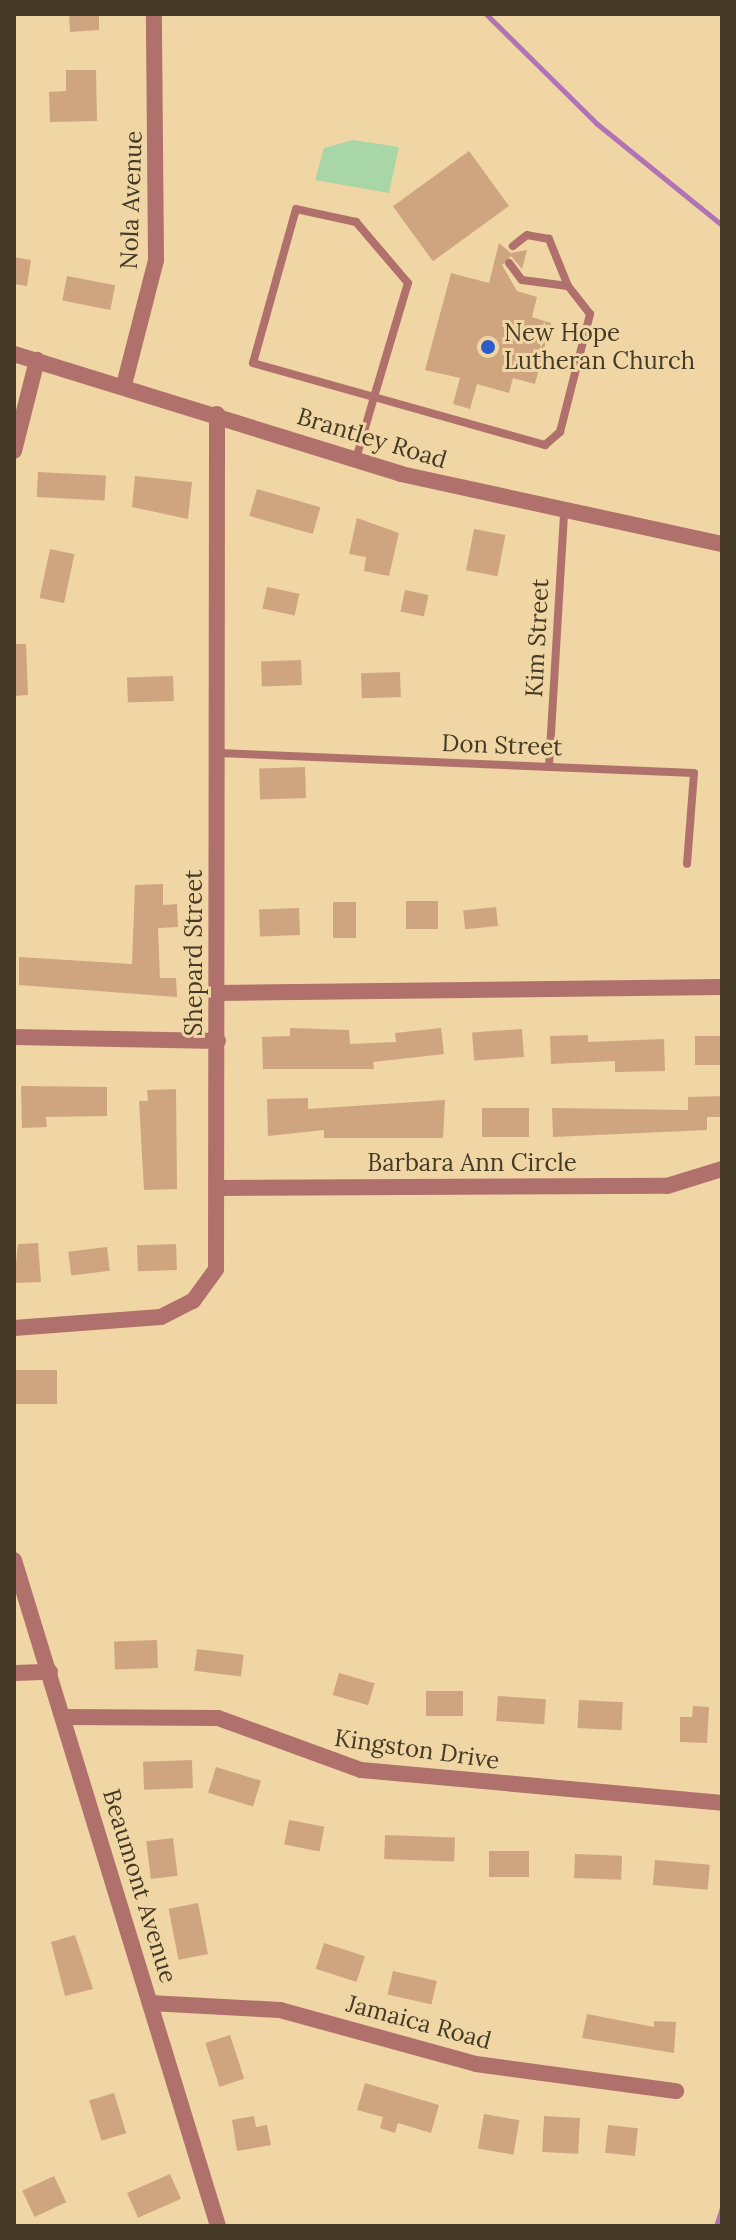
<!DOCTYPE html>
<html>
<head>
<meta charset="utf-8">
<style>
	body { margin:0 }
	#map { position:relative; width:736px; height:2240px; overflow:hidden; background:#f0d6a4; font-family:Lora,serif }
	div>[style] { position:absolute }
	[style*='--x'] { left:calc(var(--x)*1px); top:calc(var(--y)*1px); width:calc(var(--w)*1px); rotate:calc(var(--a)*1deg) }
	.green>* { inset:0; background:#a8d6a6 }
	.stream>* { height:5px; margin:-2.5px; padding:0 2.5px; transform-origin:2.5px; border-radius:2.5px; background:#b073b6 }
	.building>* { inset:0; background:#cfa57f; transform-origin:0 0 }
	.service>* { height:8px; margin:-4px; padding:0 4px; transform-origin:4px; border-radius:4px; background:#b0716d }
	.minor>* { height:16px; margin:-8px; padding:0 8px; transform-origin:8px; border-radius:8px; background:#b0716d }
	.tertiary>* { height:16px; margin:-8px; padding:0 8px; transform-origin:8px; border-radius:8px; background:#b0716d }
	.dots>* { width:22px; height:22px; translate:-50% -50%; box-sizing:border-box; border:4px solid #f0d6a4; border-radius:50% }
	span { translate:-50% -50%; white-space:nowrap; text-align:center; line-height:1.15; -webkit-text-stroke:6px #f0d6a4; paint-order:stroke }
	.street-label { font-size:24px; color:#443a25 }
	.poi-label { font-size:24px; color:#443a25 }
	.left { translate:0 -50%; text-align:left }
	.frame { position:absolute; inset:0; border:16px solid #443a25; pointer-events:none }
</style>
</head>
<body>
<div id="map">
	<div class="green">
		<div style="clip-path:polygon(353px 140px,399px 147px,389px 193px,315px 180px,324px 148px)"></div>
	</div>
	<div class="stream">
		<div style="--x:486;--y:14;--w:155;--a:44.7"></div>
		<div style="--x:596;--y:123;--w:162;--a:39"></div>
		<div style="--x:716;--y:2226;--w:20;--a:-72"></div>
	</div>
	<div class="building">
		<div style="clip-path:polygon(69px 14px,99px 14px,99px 30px,70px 32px)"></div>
		<div style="clip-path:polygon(66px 70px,96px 70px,97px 121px,50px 122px,49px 92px,66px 91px)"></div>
		<div style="left:469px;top:151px;width:68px;height:94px;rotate:54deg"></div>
		<div style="clip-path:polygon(499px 243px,511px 253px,527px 250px,522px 269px,511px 256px,502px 265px,517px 291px,537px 297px,532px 317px,551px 323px,535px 384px,513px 378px,509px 393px,477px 384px,470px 409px,453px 404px,460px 378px,425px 370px,451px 273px,489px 283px)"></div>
		<div style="clip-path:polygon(14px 257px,31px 260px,27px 286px,14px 284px)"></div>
		<div style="left:67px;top:276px;width:49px;height:25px;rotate:11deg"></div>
		<div style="left:38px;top:472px;width:68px;height:25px;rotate:3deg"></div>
		<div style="clip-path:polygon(135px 476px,192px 482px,188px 519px,132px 507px)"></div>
		<div style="left:257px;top:489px;width:66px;height:28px;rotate:16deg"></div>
		<div style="clip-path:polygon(357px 518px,399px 533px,389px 576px,364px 571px,366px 557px,349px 554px)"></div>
		<div style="left:474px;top:529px;width:32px;height:42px;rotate:11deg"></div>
		<div style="left:50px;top:549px;width:25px;height:50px;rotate:12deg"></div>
		<div style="left:267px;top:587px;width:33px;height:22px;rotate:12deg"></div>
		<div style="left:405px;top:590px;width:24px;height:22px;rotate:12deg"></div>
		<div style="clip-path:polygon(14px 644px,26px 644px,28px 695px,14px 696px)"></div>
		<div style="left:301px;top:660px;width:25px;height:40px;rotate:88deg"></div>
		<div style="left:400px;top:672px;width:25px;height:39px;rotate:88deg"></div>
		<div style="left:173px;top:676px;width:25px;height:46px;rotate:88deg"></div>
		<div style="left:305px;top:767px;width:31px;height:46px;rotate:88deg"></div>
		<div style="clip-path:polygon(163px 884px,163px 905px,177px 904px,178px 927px,158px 928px,160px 978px,176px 978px,177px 997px,19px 985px,19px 957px,132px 964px,135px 885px)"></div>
		<div style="left:406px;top:901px;width:32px;height:28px"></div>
		<div style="left:333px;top:902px;width:23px;height:36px"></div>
		<div style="left:496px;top:907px;width:19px;height:33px;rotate:84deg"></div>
		<div style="left:299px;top:908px;width:27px;height:40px;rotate:88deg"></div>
		<div style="clip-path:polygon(290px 1028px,349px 1030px,350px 1044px,396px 1042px,395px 1033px,441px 1028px,444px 1054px,373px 1062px,374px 1069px,263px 1069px,262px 1037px,290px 1036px)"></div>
		<div style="left:522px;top:1029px;width:28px;height:50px;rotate:86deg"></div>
		<div style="clip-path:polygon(588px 1035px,588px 1042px,664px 1039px,665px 1071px,615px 1072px,615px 1061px,551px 1064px,550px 1036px)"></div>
		<div style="left:722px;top:1036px;width:29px;height:27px;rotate:90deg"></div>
		<div style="clip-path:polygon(21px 1086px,107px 1087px,107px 1116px,46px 1117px,47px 1127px,22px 1128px)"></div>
		<div style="clip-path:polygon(176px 1089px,177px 1189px,144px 1190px,139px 1101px,148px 1101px,147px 1090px)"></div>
		<div style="clip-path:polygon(722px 1096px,722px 1117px,707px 1117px,707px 1130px,553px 1137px,552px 1108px,688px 1110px,688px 1097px)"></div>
		<div style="clip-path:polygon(308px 1098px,308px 1109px,445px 1100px,443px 1138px,324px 1138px,324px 1130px,268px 1136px,267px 1099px)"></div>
		<div style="left:482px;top:1108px;width:47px;height:29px"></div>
		<div style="clip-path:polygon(38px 1243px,41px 1282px,14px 1283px,18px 1244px)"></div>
		<div style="left:176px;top:1244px;width:26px;height:39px;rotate:88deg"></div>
		<div style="left:107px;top:1247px;width:24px;height:39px;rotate:83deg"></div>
		<div style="left:14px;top:1370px;width:43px;height:34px"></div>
		<div style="left:157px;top:1640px;width:28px;height:43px;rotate:88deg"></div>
		<div style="left:197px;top:1649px;width:47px;height:22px;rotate:7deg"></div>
		<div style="left:339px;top:1673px;width:37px;height:23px;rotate:16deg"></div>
		<div style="left:463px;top:1691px;width:25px;height:37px;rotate:90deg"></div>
		<div style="left:498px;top:1696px;width:48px;height:25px;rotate:4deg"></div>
		<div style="left:579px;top:1700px;width:44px;height:28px;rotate:3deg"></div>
		<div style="clip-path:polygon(693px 1706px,709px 1707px,707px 1743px,680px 1742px,680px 1717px,692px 1717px)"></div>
		<div style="left:192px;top:1760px;width:28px;height:49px;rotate:88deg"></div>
		<div style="left:216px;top:1767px;width:47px;height:27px;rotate:17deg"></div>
		<div style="left:289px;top:1820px;width:36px;height:25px;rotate:11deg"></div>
		<div style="left:385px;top:1835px;width:70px;height:24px;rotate:2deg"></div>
		<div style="left:173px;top:1838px;width:38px;height:27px;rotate:83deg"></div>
		<div style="left:489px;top:1851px;width:40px;height:26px"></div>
		<div style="left:575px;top:1854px;width:47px;height:24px;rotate:2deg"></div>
		<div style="left:655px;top:1860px;width:55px;height:25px;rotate:5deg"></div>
		<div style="left:198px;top:1903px;width:52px;height:30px;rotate:79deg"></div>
		<div style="clip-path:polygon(75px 1935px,93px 1989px,65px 1996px,51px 1942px)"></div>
		<div style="left:324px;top:1943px;width:43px;height:27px;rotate:18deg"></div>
		<div style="left:393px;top:1971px;width:45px;height:24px;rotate:13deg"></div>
		<div style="clip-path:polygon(587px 2014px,654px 2027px,654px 2021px,676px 2022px,674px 2053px,582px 2038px)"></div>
		<div style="left:230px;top:2035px;width:46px;height:26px;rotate:72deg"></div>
		<div style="clip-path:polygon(365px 2083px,439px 2105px,431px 2133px,398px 2123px,395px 2133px,380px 2128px,383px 2117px,357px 2110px)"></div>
		<div style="left:114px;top:2093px;width:42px;height:26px;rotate:73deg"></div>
		<div style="left:484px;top:2114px;width:36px;height:35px;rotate:10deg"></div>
		<div style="clip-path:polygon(254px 2116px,256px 2127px,267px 2125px,271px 2145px,237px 2151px,232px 2120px)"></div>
		<div style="left:544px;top:2116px;width:36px;height:36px;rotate:3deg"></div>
		<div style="left:608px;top:2125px;width:30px;height:28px;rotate:6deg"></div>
		<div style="left:170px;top:2174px;width:27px;height:47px;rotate:66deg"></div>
		<div style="left:54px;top:2176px;width:29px;height:35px;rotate:65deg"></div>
	</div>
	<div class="service">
		<div style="--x:509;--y:263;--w:21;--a:53"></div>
		<div style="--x:522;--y:280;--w:46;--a:7.4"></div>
		<div style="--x:356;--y:459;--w:65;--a:-73.8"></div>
		<div style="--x:374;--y:397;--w:119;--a:-73.4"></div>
		<div style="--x:408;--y:283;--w:80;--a:-130.4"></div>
		<div style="--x:356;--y:222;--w:61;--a:-167.8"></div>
		<div style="--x:296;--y:209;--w:160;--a:105.6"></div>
		<div style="--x:253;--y:363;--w:126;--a:15.7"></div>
		<div style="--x:374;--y:397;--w:178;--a:15.7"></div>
		<div style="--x:545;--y:445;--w:20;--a:-41"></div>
		<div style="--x:560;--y:432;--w:122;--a:-75.7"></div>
		<div style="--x:590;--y:314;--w:36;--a:-128"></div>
		<div style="--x:568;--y:286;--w:51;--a:-112"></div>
		<div style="--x:549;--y:239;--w:22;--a:-170"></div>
		<div style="--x:527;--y:235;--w:18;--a:142"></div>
		<div style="--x:218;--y:753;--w:476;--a:2.4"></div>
		<div style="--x:694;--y:773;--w:91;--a:94.4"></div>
		<div style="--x:549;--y:767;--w:255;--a:-86.6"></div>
	</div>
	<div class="minor">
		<div style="--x:124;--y:385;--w:129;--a:-75.6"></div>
		<div style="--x:156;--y:260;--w:246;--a:-90.5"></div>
		<div style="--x:14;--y:451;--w:94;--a:-75.8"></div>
		<div style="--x:219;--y:993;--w:503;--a:-0.68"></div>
		<div style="--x:14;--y:1037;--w:204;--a:1.1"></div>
		<div style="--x:219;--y:1188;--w:448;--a:-0.3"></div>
		<div style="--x:667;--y:1186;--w:58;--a:-17.2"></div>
		<div style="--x:14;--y:1328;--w:147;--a:-4.3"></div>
		<div style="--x:161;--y:1317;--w:36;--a:-27"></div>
		<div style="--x:193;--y:1301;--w:39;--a:-54"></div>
		<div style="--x:216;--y:1269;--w:855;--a:-89.93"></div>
		<div style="--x:14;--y:1560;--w:697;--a:72.97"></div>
		<div style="--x:14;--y:1673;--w:36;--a:-2"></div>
		<div style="--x:65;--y:1717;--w:153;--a:0.4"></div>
		<div style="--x:218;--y:1718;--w:152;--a:20"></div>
		<div style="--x:361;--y:1770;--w:363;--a:5.2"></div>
		<div style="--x:150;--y:2003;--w:130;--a:3.1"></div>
		<div style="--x:280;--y:2010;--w:203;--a:15.4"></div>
		<div style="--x:476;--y:2064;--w:202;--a:7.7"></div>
	</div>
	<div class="tertiary">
		<div style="--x:14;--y:354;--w:405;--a:17.2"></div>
		<div style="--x:401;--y:474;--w:329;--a:12.3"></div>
	</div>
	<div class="dots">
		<div style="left:488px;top:347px;background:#2c5cca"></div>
	</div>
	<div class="street-label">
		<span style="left:131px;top:200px;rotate:-88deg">Nola Avenue</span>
		<span style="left:372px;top:438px;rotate:17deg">Brantley Road</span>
		<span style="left:537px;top:638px;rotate:-87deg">Kim Street</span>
		<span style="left:502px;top:745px;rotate:2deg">Don Street</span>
		<span style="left:194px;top:953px;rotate:-90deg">Shepard Street</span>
		<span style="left:472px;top:1163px">Barbara Ann Circle</span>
		<span style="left:417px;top:1749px;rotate:8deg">Kingston Drive</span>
		<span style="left:140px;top:1886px;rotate:73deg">Beaumont Avenue</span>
		<span style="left:419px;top:2022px;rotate:15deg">Jamaica Road</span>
	</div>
	<div class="poi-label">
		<span class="left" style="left:504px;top:347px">New Hope<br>Lutheran Church</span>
	</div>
	<div class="frame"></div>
</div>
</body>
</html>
